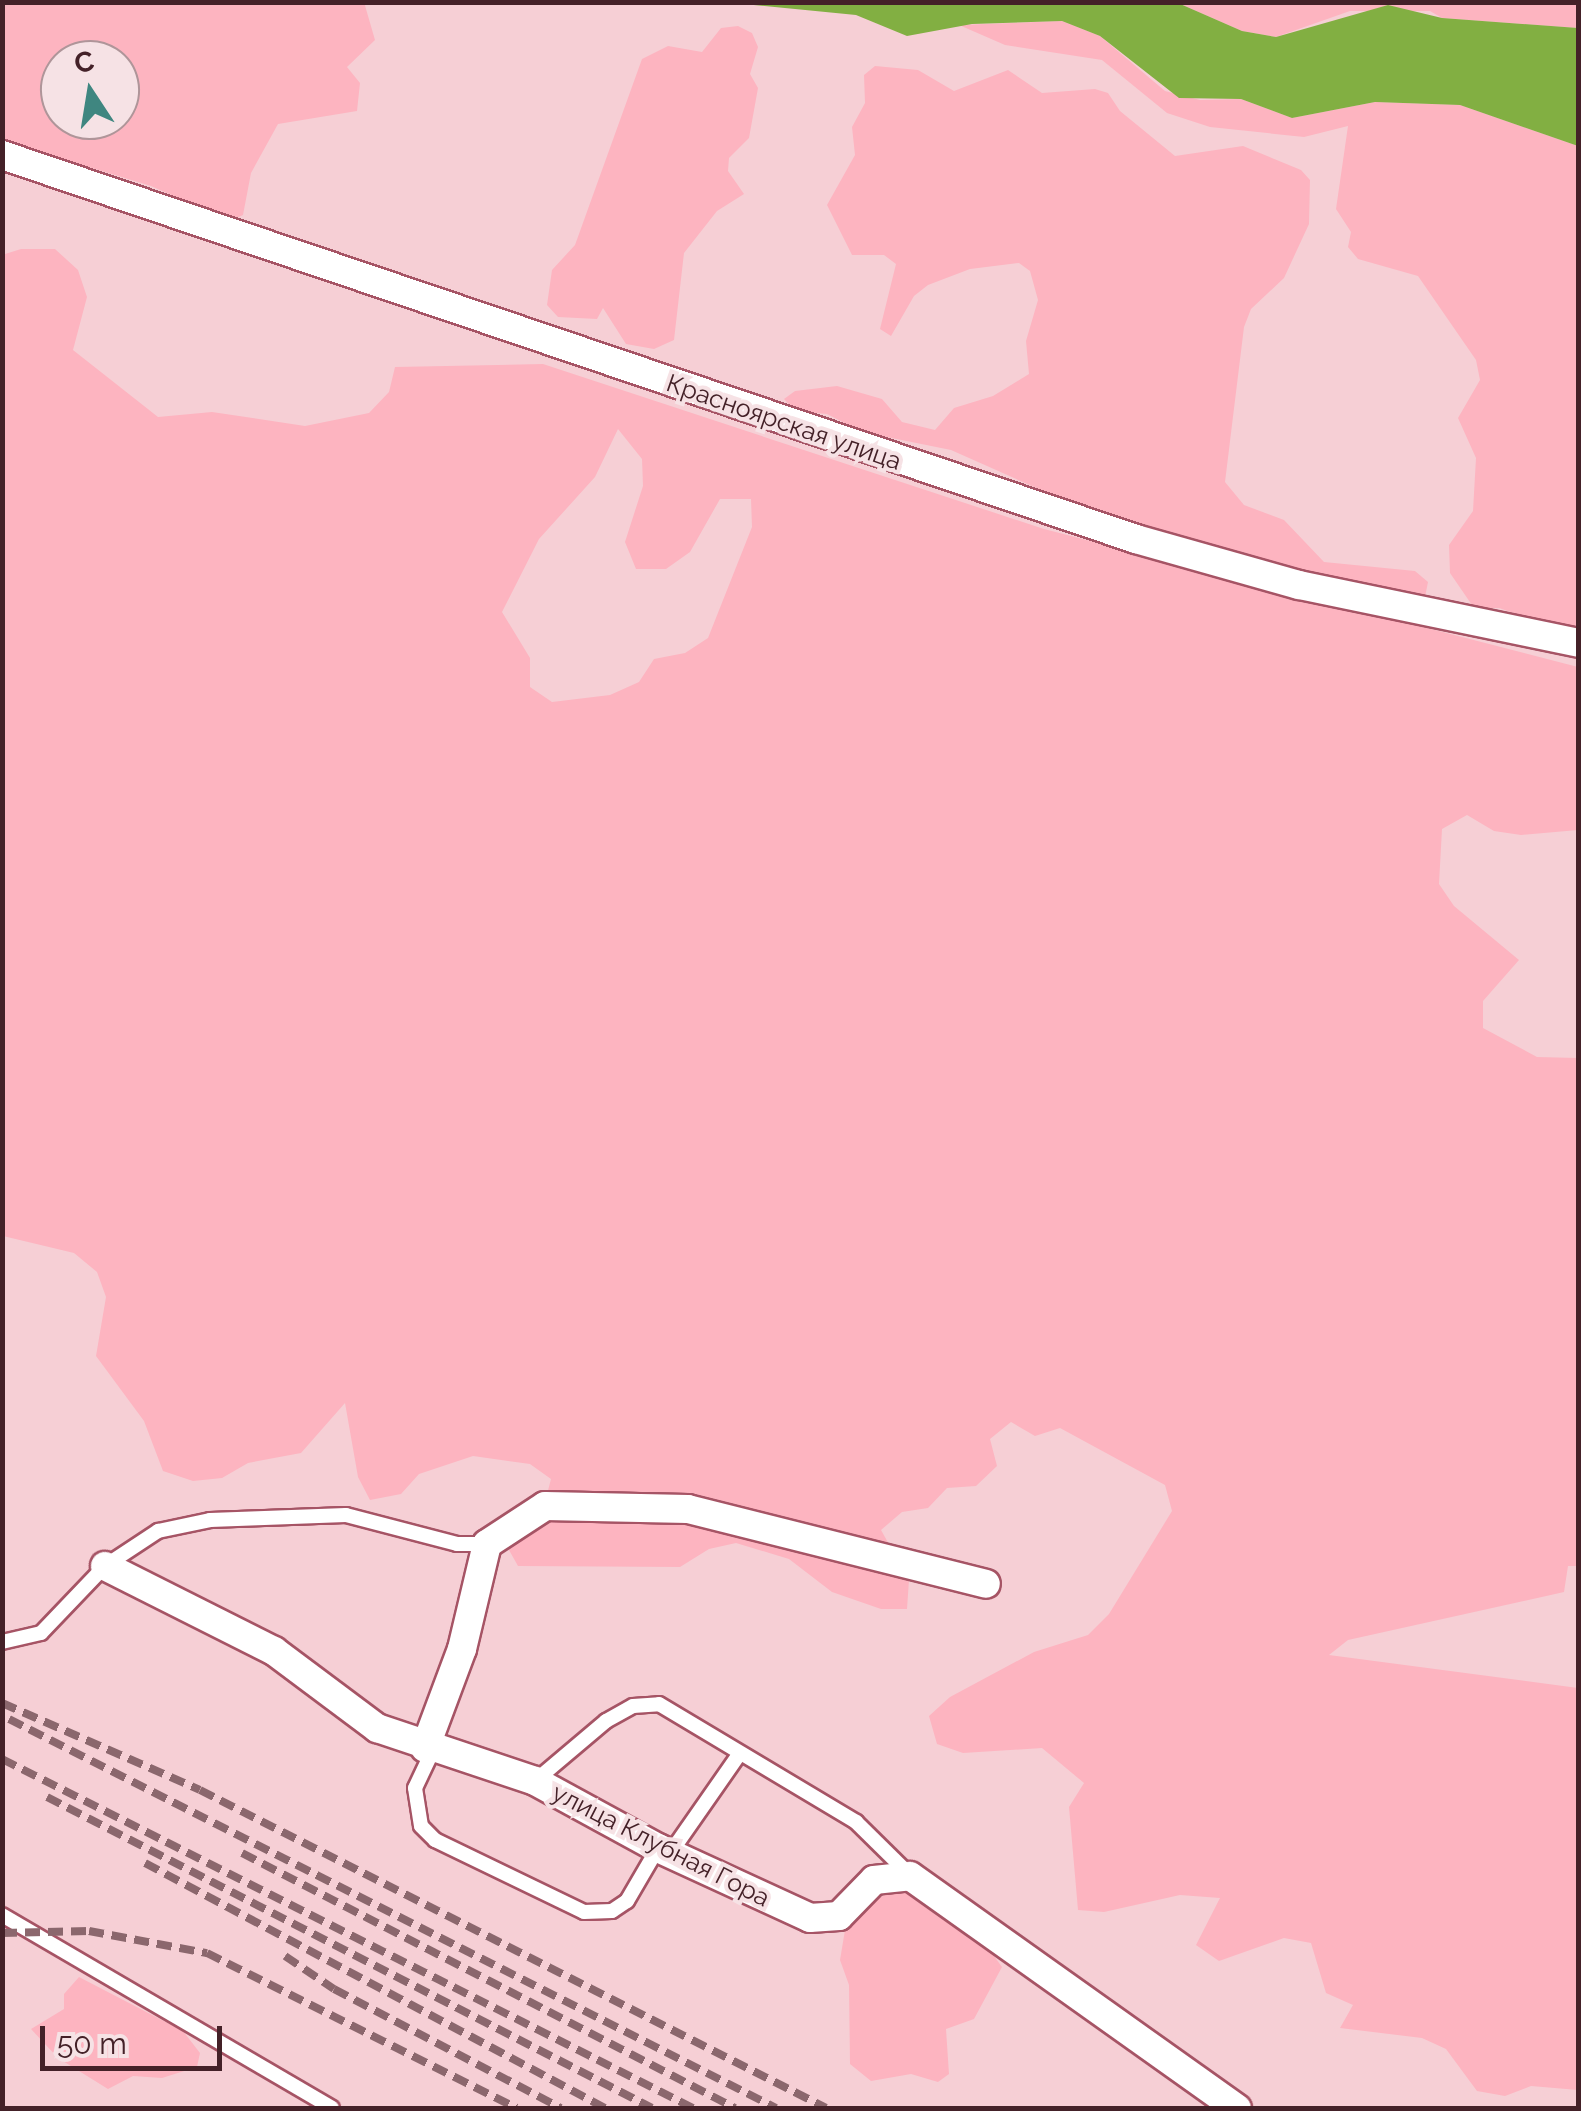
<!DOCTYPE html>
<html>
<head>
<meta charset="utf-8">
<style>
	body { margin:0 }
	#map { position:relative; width:1581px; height:2111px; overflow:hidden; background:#f6cfd5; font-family:Raleway,sans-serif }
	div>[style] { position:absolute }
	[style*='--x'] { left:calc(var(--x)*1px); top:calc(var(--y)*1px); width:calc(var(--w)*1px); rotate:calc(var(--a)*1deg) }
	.green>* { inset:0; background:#fdb4c0 }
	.water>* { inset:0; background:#82af42 }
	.roads { filter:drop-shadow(2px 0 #a65465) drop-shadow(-2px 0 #a65465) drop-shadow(0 2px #a65465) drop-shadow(0 -2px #a65465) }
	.lane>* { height:14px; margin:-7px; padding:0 7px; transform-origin:7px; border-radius:7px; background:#fff }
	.street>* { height:28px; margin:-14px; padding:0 14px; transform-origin:14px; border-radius:14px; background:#fff }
	.rail>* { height:8px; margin-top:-4px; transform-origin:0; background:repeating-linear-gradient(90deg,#8b676d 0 15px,transparent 0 23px) }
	span { translate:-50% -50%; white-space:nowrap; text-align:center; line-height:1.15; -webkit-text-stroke:8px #f6e2e5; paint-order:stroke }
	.street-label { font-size:25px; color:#442128 }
	.frame { position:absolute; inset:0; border:5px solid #442128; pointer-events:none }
	.north { position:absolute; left:40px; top:40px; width:100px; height:100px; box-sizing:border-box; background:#f6e2e5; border:2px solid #af9599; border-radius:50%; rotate:348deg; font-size:28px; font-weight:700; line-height:40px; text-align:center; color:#442128 }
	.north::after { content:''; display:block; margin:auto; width:35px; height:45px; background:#3f8680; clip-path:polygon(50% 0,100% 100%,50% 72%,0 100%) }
	.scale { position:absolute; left:40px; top:2026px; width:182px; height:45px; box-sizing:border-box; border:5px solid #442128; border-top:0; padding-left:12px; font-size:30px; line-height:35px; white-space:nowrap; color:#442128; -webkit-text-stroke:8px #f6e2e5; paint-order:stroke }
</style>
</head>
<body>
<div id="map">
	<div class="green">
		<div style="clip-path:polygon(evenodd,364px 2px,375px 40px,347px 67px,360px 83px,357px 111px,278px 124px,251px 173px,243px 215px,230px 221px,151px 186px,3px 141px,3px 3px,364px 2px,60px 60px,120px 60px,120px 120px,60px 120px,60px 60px)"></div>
		<div style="clip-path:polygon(1178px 3px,1578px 3px,1578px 28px,1442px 18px,1430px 11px,1350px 11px,1276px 37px,1242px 31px)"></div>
		<div style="clip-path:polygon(1062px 21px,1100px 36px,1165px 91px,1200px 100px,1241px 99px,1292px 118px,1375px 102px,1460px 105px,1578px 146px,1578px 635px,1499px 608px,1474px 608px,1450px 573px,1449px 545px,1473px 511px,1476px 458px,1458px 418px,1480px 380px,1476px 360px,1418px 276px,1358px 259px,1348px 247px,1351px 232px,1336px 209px,1348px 126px,1304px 137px,1210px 127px,1167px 113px,1102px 60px,1005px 45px,959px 25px)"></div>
		<div style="clip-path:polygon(738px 26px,752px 33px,758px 47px,750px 74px,758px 88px,749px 138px,729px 158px,728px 171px,744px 194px,717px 211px,684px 253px,674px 340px,654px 349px,626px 344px,603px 308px,597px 319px,558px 317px,547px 305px,552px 270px,575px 245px,642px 59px,668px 46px,702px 52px,721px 28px)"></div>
		<div style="clip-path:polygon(875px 66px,918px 70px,954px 91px,1008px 70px,1042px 93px,1095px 89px,1108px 93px,1120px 111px,1175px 156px,1243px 146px,1301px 170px,1310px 180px,1309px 224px,1284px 278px,1251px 309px,1244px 327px,1225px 482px,1244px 505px,1284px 520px,1324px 562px,1415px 571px,1428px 582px,1425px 597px,1368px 595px,1079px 507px,951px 450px,862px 432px,827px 414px,795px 411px,784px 399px,795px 391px,837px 386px,882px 399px,902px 422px,935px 430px,954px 408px,993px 396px,1029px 374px,1026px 341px,1038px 300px,1030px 271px,1019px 263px,970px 269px,928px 285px,914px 296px,891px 336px,880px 329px,896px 264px,884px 255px,852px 255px,827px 205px,855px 155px,852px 127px,865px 103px,864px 75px)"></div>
		<div style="clip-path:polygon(evenodd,21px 249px,55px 249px,78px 270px,87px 297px,73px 350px,158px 417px,212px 412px,305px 426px,369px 413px,389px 392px,395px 367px,543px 364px,1044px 529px,1578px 667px,1578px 830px,1521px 835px,1494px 831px,1467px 815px,1442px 829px,1439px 884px,1454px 906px,1519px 960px,1483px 1001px,1483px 1028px,1537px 1057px,1578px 1058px,1578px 1566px,1568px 1566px,1564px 1592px,1348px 1640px,1329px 1655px,1578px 1688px,1578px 2090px,1531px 2086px,1505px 2096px,1477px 2091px,1446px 2049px,1422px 2038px,1340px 2028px,1353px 2005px,1326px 1993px,1311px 1943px,1284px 1938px,1219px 1961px,1196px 1945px,1220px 1898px,1180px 1895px,1104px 1912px,1078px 1910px,1069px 1807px,1084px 1783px,1042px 1748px,963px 1753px,937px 1744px,929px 1716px,950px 1697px,1034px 1652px,1088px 1635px,1109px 1614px,1172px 1511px,1165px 1485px,1060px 1428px,1035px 1436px,1011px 1422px,990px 1439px,997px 1466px,976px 1486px,947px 1488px,928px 1508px,902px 1512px,881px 1530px,909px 1580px,907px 1609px,881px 1609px,832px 1592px,789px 1559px,736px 1543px,709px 1549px,680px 1567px,518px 1566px,505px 1543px,544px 1506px,551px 1479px,530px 1464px,473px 1456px,419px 1474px,401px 1494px,370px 1500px,358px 1477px,345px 1403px,301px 1453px,248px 1463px,222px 1478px,193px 1481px,163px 1471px,144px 1421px,96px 1356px,106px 1297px,97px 1272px,74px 1253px,3px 1236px,2px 255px,21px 249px,618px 429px,642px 459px,643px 486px,625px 542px,636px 569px,666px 569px,690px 552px,720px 499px,751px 499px,752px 527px,708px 638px,685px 653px,654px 659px,639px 682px,610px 695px,552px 702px,530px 687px,530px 658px,502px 612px,539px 539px,595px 477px,618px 429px)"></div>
		<div style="clip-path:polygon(894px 1889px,922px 1895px,986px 1945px,1002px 1967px,974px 2019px,946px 2029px,949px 2074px,938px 2082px,911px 2074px,871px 2081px,850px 2064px,849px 1985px,840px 1960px,847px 1918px)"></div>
		<div style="clip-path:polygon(79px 1977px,183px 2031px,200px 2053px,197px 2067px,162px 2078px,133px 2076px,108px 2089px,58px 2058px,31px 2029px,64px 2009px,64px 1994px)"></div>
	</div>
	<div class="water">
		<div style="clip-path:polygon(733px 3px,1178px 3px,1242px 31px,1276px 37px,1388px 5px,1442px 18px,1578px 28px,1578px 146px,1460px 105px,1375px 102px,1292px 118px,1241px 99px,1179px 98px,1100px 36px,1062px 21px,972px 24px,907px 36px,856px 15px)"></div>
	</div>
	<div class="roads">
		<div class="lane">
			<div style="--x:2;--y:1642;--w:40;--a:-13"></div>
			<div style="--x:41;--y:1633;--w:93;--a:-46.3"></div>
			<div style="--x:105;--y:1566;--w:64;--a:-33.4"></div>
			<div style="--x:158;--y:1531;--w:53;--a:-11.9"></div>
			<div style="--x:210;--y:1520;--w:136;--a:-2.1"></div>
			<div style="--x:346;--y:1515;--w:115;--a:14.6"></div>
			<div style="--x:457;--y:1544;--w:30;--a:0"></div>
			<div style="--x:433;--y:1750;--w:42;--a:115.3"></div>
			<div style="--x:415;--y:1788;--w:38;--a:81"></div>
			<div style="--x:421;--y:1826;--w:20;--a:45"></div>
			<div style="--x:435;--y:1840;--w:165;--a:25.8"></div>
			<div style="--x:584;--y:1912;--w:28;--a:-2"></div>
			<div style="--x:612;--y:1911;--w:18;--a:-34"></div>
			<div style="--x:627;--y:1901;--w:61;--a:-59.7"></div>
			<div style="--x:535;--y:1781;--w:93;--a:-40.2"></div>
			<div style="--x:606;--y:1721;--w:31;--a:-29"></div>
			<div style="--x:633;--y:1706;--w:26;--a:-4"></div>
			<div style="--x:659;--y:1704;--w:230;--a:30.9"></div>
			<div style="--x:856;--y:1822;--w:76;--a:44.5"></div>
			<div style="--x:671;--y:1852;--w:117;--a:-55.1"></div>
			<div style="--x:2;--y:1915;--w:382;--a:30.3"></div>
		</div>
		<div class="street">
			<div style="--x:2;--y:155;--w:1197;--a:18.71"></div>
			<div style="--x:1136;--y:539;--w:169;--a:15.8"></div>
			<div style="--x:1299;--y:585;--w:285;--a:11.7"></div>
			<div style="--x:105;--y:1566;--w:189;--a:26.7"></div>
			<div style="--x:274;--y:1651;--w:129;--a:36.8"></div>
			<div style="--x:377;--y:1728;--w:167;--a:18.5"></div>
			<div style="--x:535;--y:1781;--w:140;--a:28.6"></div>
			<div style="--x:658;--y:1848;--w:167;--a:24.7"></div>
			<div style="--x:810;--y:1918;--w:29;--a:-4"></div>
			<div style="--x:839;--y:1916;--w:50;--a:-45.8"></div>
			<div style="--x:874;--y:1880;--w:36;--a:-6"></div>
			<div style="--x:910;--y:1876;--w:401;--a:35.4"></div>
			<div style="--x:425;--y:1748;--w:106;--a:-69.5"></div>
			<div style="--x:462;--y:1649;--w:108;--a:-76.6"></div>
			<div style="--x:487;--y:1544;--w:69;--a:-33.2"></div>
			<div style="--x:545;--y:1506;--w:143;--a:1.2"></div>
			<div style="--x:688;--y:1509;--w:307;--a:14.1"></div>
		</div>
	</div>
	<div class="rail">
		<div style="--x:2;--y:1703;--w:216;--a:23.7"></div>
		<div style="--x:200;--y:1790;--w:702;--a:26.93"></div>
		<div style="--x:9;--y:1719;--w:860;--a:26.89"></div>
		<div style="--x:2;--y:1759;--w:774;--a:26.8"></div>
		<div style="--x:47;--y:1797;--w:680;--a:27.21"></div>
		<div style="--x:242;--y:1853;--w:555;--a:27.35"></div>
		<div style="--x:145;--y:1863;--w:521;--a:28.04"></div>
		<div style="--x:2;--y:1933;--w:87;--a:-1.3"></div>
		<div style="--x:89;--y:1931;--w:120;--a:10.6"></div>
		<div style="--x:207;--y:1953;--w:346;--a:26.6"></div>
		<div style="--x:285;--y:1956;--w:59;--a:34"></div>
		<div style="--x:334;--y:1989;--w:256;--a:27.7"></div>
	</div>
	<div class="street-label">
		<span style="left:784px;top:422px;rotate:19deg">Красноярская улица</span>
		<span style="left:661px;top:1845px;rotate:27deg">улица Клубная Гора</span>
	</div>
	<div class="frame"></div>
	<div class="north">С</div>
	<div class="scale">50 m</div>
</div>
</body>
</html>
